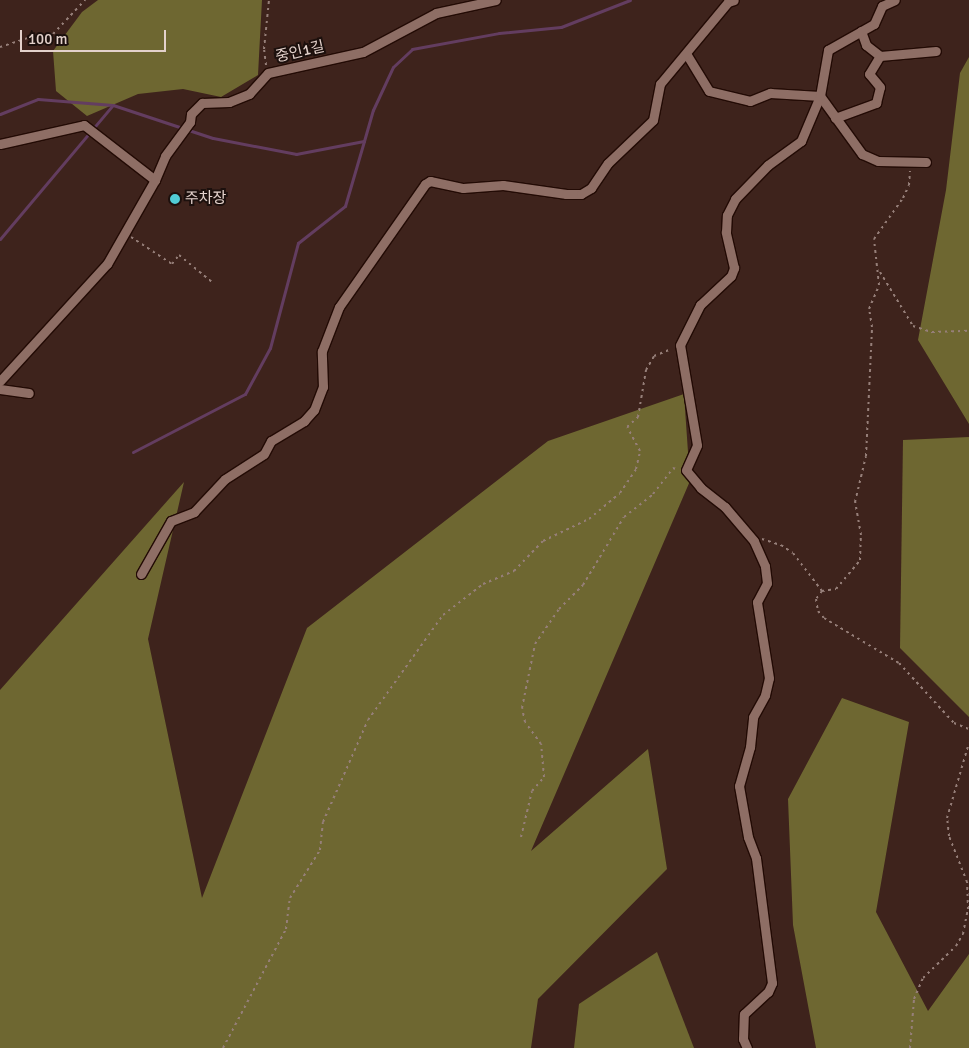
<!DOCTYPE html>
<html>
<head>
<meta charset="utf-8">
<style>
	body { margin:0 }
	#map { position:relative; width:969px; height:1048px; overflow:hidden; background:#3e231c; font-family:Signika,"Noto Sans KR",sans-serif }
	div>[style] { position:absolute }
	[style*='--x'] { left:calc(var(--x)*1px); top:calc(var(--y)*1px); width:calc(var(--w)*1px); rotate:calc(var(--a)*1deg) }
	.forest>* { inset:0; background:#6e6731 }
	.stream>* { height:3px; margin:-1.5px; padding:0 1.5px; transform-origin:1.5px; border-radius:1.5px; background:#633d60 }
	.path>* { height:2px; margin-top:-1px; transform-origin:0; background:repeating-linear-gradient(90deg,#967f79 0 2.5px,transparent 0 6.5px) }
	.roads { filter:drop-shadow(1px 0 #230b05) drop-shadow(-1px 0 #230b05) drop-shadow(0 1px #230b05) drop-shadow(0 -1px #230b05) }
	.street>* { height:9px; margin:-4.5px; padding:0 4.5px; transform-origin:4.5px; border-radius:4.5px; background:#8e6e65 }
	.dots>* { width:14px; height:14px; translate:-50% -50%; box-sizing:border-box; border:2px solid #1c100d; border-radius:50% }
	span { translate:-50% -50%; white-space:nowrap; text-align:center; line-height:1.15; -webkit-text-stroke:4px #1c100d; paint-order:stroke }
	.street-label { font-size:15px; color:#e3d1cb }
	.poi-label { font-size:15px; color:#e3d1cb }
	.left { translate:0 -50%; text-align:left }
	.scale { position:absolute; left:20px; top:30px; width:146px; height:22px; box-sizing:border-box; border:2px solid #e3d1cb; border-top:0; padding-left:6px; font-size:15px; line-height:18px; white-space:nowrap; color:#e3d1cb; -webkit-text-stroke:4px #1c100d; paint-order:stroke }
</style>
</head>
<body>
<div id="map">
	<div class="forest">
		<div style="clip-path:polygon(98px 0,262px 0,258px 75px,221px 97px,183px 89px,138px 94px,87px 116px,56px 91px,53px 51px,82px 12px)"></div>
		<div style="clip-path:polygon(969px 57px,969px 424px,918px 340px,946px 190px,960px 73px)"></div>
		<div style="clip-path:polygon(684px 394px,690px 481px,531px 851px,648px 749px,667px 869px,538px 999px,531px 1048px,0 1048px,0 690px,184px 482px,148px 639px,202px 898px,307px 628px,548px 441px)"></div>
		<div style="clip-path:polygon(969px 437px,969px 717px,900px 648px,903px 440px)"></div>
		<div style="clip-path:polygon(842px 698px,909px 722px,876px 912px,928px 1011px,969px 954px,969px 1048px,816px 1048px,793px 925px,788px 799px)"></div>
		<div style="clip-path:polygon(657px 952px,694px 1048px,574px 1048px,579px 1004px)"></div>
	</div>
	<div class="stream">
		<div style="--x:0;--y:114;--w:41;--a:-21.5"></div>
		<div style="--x:38;--y:99;--w:75;--a:4.6"></div>
		<div style="--x:0;--y:239;--w:175;--a:-49.9"></div>
		<div style="--x:113;--y:105;--w:105;--a:18.3"></div>
		<div style="--x:213;--y:138;--w:85;--a:10.9"></div>
		<div style="--x:296;--y:154;--w:69;--a:-10.8"></div>
		<div style="--x:364;--y:141;--w:32;--a:-74"></div>
		<div style="--x:373;--y:110;--w:47;--a:-65.1"></div>
		<div style="--x:393;--y:67;--w:26;--a:-43"></div>
		<div style="--x:412;--y:49;--w:88;--a:-10.4"></div>
		<div style="--x:499;--y:33;--w:62;--a:-5.5"></div>
		<div style="--x:561;--y:27;--w:74;--a:-21.4"></div>
		<div style="--x:133;--y:452;--w:126;--a:-27.4"></div>
		<div style="--x:245;--y:394;--w:52;--a:-61.5"></div>
		<div style="--x:270;--y:348;--w:109;--a:-75.1"></div>
		<div style="--x:298;--y:243;--w:60;--a:-38.2"></div>
		<div style="--x:345;--y:206;--w:68;--a:-73.7"></div>
	</div>
	<div class="path">
		<div style="--x:0;--y:47;--w:32;--a:-18"></div>
		<div style="--x:30;--y:37;--w:23;--a:-7"></div>
		<div style="--x:53;--y:34;--w:47;--a:-46.7"></div>
		<div style="--x:266;--y:65;--w:16;--a:-97"></div>
		<div style="--x:264;--y:49;--w:49;--a:-84.2"></div>
		<div style="--x:131;--y:237;--w:49;--a:33.4"></div>
		<div style="--x:172;--y:264;--w:11;--a:-52"></div>
		<div style="--x:179;--y:255;--w:43;--a:39.3"></div>
		<div style="--x:880;--y:272;--w:63;--a:58.6"></div>
		<div style="--x:913;--y:326;--w:20;--a:18"></div>
		<div style="--x:932;--y:332;--w:37;--a:-2"></div>
		<div style="--x:762;--y:539;--w:20;--a:18"></div>
		<div style="--x:781;--y:545;--w:14;--a:34"></div>
		<div style="--x:793;--y:553;--w:48;--a:52.7"></div>
		<div style="--x:822;--y:591;--w:14;--a:-8"></div>
		<div style="--x:836;--y:589;--w:38;--a:-50"></div>
		<div style="--x:860;--y:560;--w:25;--a:-88"></div>
		<div style="--x:861;--y:535;--w:34;--a:-100"></div>
		<div style="--x:855;--y:502;--w:47;--a:-76.6"></div>
		<div style="--x:866;--y:456;--w:129;--a:-87.3"></div>
		<div style="--x:872;--y:327;--w:18;--a:-99"></div>
		<div style="--x:869;--y:309;--w:26;--a:-67"></div>
		<div style="--x:879;--y:285;--w:46;--a:-96.2"></div>
		<div style="--x:874;--y:239;--w:50;--a:-54.7"></div>
		<div style="--x:903;--y:198;--w:14;--a:-65"></div>
		<div style="--x:909;--y:185;--w:14;--a:-86"></div>
		<div style="--x:822;--y:591;--w:10;--a:127"></div>
		<div style="--x:816;--y:599;--w:12;--a:81"></div>
		<div style="--x:818;--y:611;--w:9;--a:49"></div>
		<div style="--x:824;--y:618;--w:87;--a:31"></div>
		<div style="--x:899;--y:663;--w:81;--a:47.5"></div>
		<div style="--x:954;--y:723;--w:16;--a:22"></div>
		<div style="--x:521;--y:837;--w:47;--a:-76.6"></div>
		<div style="--x:532;--y:791;--w:18;--a:-49"></div>
		<div style="--x:544;--y:777;--w:33;--a:-95"></div>
		<div style="--x:541;--y:744;--w:27;--a:-126"></div>
		<div style="--x:525;--y:722;--w:14;--a:-102"></div>
		<div style="--x:522;--y:708;--w:65;--a:-78.5"></div>
		<div style="--x:535;--y:644;--w:42;--a:-55.6"></div>
		<div style="--x:559;--y:609;--w:34;--a:-45"></div>
		<div style="--x:583;--y:585;--w:79;--a:-58.9"></div>
		<div style="--x:624;--y:517;--w:37;--a:-38"></div>
		<div style="--x:653;--y:494;--w:33;--a:-52"></div>
		<div style="--x:673;--y:468;--w:3;--a:18"></div>
		<div style="--x:223;--y:1048;--w:135;--a:-62.1"></div>
		<div style="--x:286;--y:929;--w:31;--a:-83"></div>
		<div style="--x:290;--y:898;--w:57;--a:-58"></div>
		<div style="--x:320;--y:850;--w:28;--a:-84"></div>
		<div style="--x:323;--y:822;--w:111;--a:-66.2"></div>
		<div style="--x:368;--y:720;--w:129;--a:-54.5"></div>
		<div style="--x:443;--y:615;--w:51;--a:-37.8"></div>
		<div style="--x:483;--y:584;--w:34;--a:-23"></div>
		<div style="--x:514;--y:571;--w:42;--a:-46"></div>
		<div style="--x:543;--y:541;--w:51;--a:-25.6"></div>
		<div style="--x:589;--y:519;--w:40;--a:-40"></div>
		<div style="--x:620;--y:493;--w:29;--a:-56"></div>
		<div style="--x:636;--y:469;--w:18;--a:-77"></div>
		<div style="--x:640;--y:451;--w:27;--a:-118"></div>
		<div style="--x:627;--y:427;--w:15;--a:-42"></div>
		<div style="--x:638;--y:417;--w:48;--a:-80.3"></div>
		<div style="--x:646;--y:370;--w:16;--a:-60"></div>
		<div style="--x:654;--y:356;--w:18;--a:-22"></div>
		<div style="--x:910;--y:1048;--w:49;--a:-85.3"></div>
		<div style="--x:914;--y:999;--w:23;--a:-67"></div>
		<div style="--x:923;--y:978;--w:46;--a:-44.1"></div>
		<div style="--x:956;--y:946;--w:14;--a:-60"></div>
		<div style="--x:963;--y:934;--w:25;--a:-79"></div>
		<div style="--x:968;--y:909;--w:27;--a:-92"></div>
		<div style="--x:967;--y:882;--w:49;--a:-111.4"></div>
		<div style="--x:949;--y:836;--w:18;--a:-96"></div>
		<div style="--x:947;--y:818;--w:78;--a:-73.7"></div>
	</div>
	<div class="roads">
		<div class="street">
			<div style="--x:861;--y:31;--w:15;--a:70"></div>
			<div style="--x:866;--y:45;--w:18;--a:38"></div>
			<div style="--x:880;--y:56;--w:56;--a:-5.1"></div>
			<div style="--x:687;--y:55;--w:42;--a:58.6"></div>
			<div style="--x:709;--y:91;--w:42;--a:13.7"></div>
			<div style="--x:750;--y:101;--w:22;--a:-22"></div>
			<div style="--x:770;--y:93;--w:50;--a:3.4"></div>
			<div style="--x:820;--y:96;--w:72;--a:54.1"></div>
			<div style="--x:862;--y:154;--w:17;--a:24"></div>
			<div style="--x:878;--y:161;--w:48;--a:1.2"></div>
			<div style="--x:835;--y:118;--w:44;--a:-20.1"></div>
			<div style="--x:876;--y:103;--w:16;--a:-76"></div>
			<div style="--x:880;--y:87;--w:17;--a:-130"></div>
			<div style="--x:869;--y:74;--w:21;--a:-59"></div>
			<div style="--x:0;--y:144;--w:86;--a:-12.7"></div>
			<div style="--x:84;--y:125;--w:90;--a:37.8"></div>
			<div style="--x:0;--y:381;--w:159;--a:-47.6"></div>
			<div style="--x:107;--y:264;--w:97;--a:-60.3"></div>
			<div style="--x:155;--y:180;--w:26;--a:-67"></div>
			<div style="--x:165;--y:156;--w:42;--a:-53.7"></div>
			<div style="--x:190;--y:122;--w:8;--a:-83"></div>
			<div style="--x:191;--y:114;--w:16;--a:-45"></div>
			<div style="--x:202;--y:103;--w:27;--a:-2"></div>
			<div style="--x:229;--y:102;--w:22;--a:-22"></div>
			<div style="--x:249;--y:94;--w:28;--a:-48"></div>
			<div style="--x:268;--y:73;--w:97;--a:-12.5"></div>
			<div style="--x:363;--y:52;--w:83;--a:-28.1"></div>
			<div style="--x:436;--y:13;--w:61;--a:-12.2"></div>
			<div style="--x:0;--y:389;--w:29;--a:8"></div>
			<div style="--x:141;--y:574;--w:61;--a:-60.5"></div>
			<div style="--x:171;--y:521;--w:25;--a:-21"></div>
			<div style="--x:194;--y:512;--w:45;--a:-46.8"></div>
			<div style="--x:225;--y:479;--w:46;--a:-32.7"></div>
			<div style="--x:264;--y:454;--w:15;--a:-62"></div>
			<div style="--x:271;--y:441;--w:39;--a:-31"></div>
			<div style="--x:304;--y:421;--w:15;--a:-48"></div>
			<div style="--x:314;--y:410;--w:25;--a:-69"></div>
			<div style="--x:323;--y:387;--w:36;--a:-92"></div>
			<div style="--x:322;--y:351;--w:47;--a:-68.9"></div>
			<div style="--x:339;--y:307;--w:150;--a:-55"></div>
			<div style="--x:425;--y:184;--w:6;--a:-31"></div>
			<div style="--x:430;--y:181;--w:34;--a:12"></div>
			<div style="--x:463;--y:188;--w:40;--a:-4.3"></div>
			<div style="--x:503;--y:185;--w:64;--a:8.1"></div>
			<div style="--x:566;--y:194;--w:15;--a:0"></div>
			<div style="--x:581;--y:194;--w:12;--a:-31"></div>
			<div style="--x:591;--y:188;--w:30;--a:-56"></div>
			<div style="--x:608;--y:163;--w:62;--a:-43.7"></div>
			<div style="--x:653;--y:120;--w:37;--a:-79"></div>
			<div style="--x:660;--y:84;--w:107;--a:-50.3"></div>
			<div style="--x:728;--y:2;--w:6;--a:-18"></div>
			<div style="--x:747;--y:1048;--w:10;--a:-114"></div>
			<div style="--x:743;--y:1039;--w:25;--a:-88"></div>
			<div style="--x:744;--y:1014;--w:33;--a:-43"></div>
			<div style="--x:768;--y:992;--w:10;--a:-66"></div>
			<div style="--x:772;--y:983;--w:126;--a:-97.3"></div>
			<div style="--x:756;--y:858;--w:22;--a:-111"></div>
			<div style="--x:748;--y:837;--w:52;--a:-100"></div>
			<div style="--x:739;--y:786;--w:41;--a:-74.2"></div>
			<div style="--x:750;--y:747;--w:30;--a:-84"></div>
			<div style="--x:753;--y:717;--w:25;--a:-61"></div>
			<div style="--x:765;--y:695;--w:17;--a:-77"></div>
			<div style="--x:769;--y:678;--w:77;--a:-99"></div>
			<div style="--x:757;--y:602;--w:21;--a:-62"></div>
			<div style="--x:767;--y:583;--w:17;--a:-97"></div>
			<div style="--x:765;--y:566;--w:27;--a:-114"></div>
			<div style="--x:754;--y:541;--w:45;--a:-130.5"></div>
			<div style="--x:725;--y:507;--w:31;--a:-142"></div>
			<div style="--x:701;--y:488;--w:23;--a:-130"></div>
			<div style="--x:686;--y:470;--w:27;--a:-66"></div>
			<div style="--x:697;--y:445;--w:101;--a:-99.6"></div>
			<div style="--x:680;--y:345;--w:45;--a:-63.4"></div>
			<div style="--x:700;--y:305;--w:42;--a:-43.1"></div>
			<div style="--x:731;--y:276;--w:9;--a:-69"></div>
			<div style="--x:734;--y:268;--w:37;--a:-103"></div>
			<div style="--x:726;--y:232;--w:17;--a:-87"></div>
			<div style="--x:727;--y:215;--w:18;--a:-63"></div>
			<div style="--x:735;--y:199;--w:47;--a:-45.9"></div>
			<div style="--x:768;--y:165;--w:41;--a:-36"></div>
			<div style="--x:801;--y:141;--w:49;--a:-67.1"></div>
			<div style="--x:820;--y:96;--w:47;--a:-80.1"></div>
			<div style="--x:828;--y:50;--w:53;--a:-29.5"></div>
			<div style="--x:874;--y:24;--w:20;--a:-66"></div>
			<div style="--x:882;--y:6;--w:14;--a:-25"></div>
		</div>
	</div>
	<div class="dots">
		<div style="left:175px;top:199px;background:#51ccd5"></div>
	</div>
	<div class="street-label">
		<span style="left:300px;top:52px;rotate:-13deg">중인1길</span>
	</div>
	<div class="poi-label">
		<span class="left" style="left:185px;top:199px">주차장</span>
	</div>
	<div class="scale">100 m</div>
</div>
</body>
</html>
